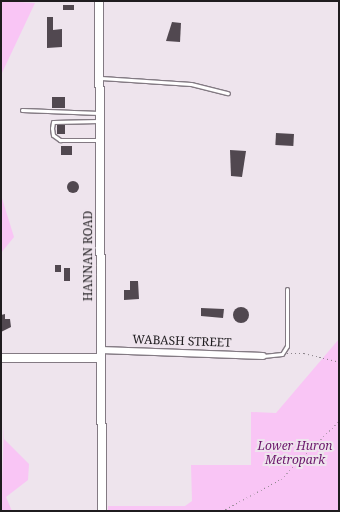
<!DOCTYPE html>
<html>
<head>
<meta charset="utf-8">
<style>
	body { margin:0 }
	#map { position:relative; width:340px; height:512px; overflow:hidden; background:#eee4ed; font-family:"Noto Serif",serif }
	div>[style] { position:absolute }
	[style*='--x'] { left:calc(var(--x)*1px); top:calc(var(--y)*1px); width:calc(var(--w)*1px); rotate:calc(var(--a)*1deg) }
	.green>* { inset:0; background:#f9c5f5 }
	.building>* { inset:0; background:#514850; transform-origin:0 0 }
	.round { border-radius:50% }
	.path>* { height:1px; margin-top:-0.5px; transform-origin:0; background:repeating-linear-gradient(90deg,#8a8389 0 1px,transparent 0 4px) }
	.roads { filter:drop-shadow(1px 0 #837a83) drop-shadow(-1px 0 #837a83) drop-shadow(0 1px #837a83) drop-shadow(0 -1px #837a83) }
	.lane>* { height:3px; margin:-1.5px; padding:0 1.5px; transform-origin:1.5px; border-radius:1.5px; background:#fff }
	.street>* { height:6px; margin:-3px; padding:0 3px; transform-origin:3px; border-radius:3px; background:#fff }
	.secondary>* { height:8px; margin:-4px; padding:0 4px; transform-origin:4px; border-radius:4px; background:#fff }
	span { translate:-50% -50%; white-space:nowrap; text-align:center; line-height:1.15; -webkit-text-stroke:4px #eee4ed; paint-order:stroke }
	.street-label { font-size:12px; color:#1f1c1f }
	.park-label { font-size:12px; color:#6b176b; font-style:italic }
	.frame { position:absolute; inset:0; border:2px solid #1f1c1f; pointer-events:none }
</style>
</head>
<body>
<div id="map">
	<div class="green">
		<div style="clip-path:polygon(1px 1px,35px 3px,1px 75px)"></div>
		<div style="clip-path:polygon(1px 195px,14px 237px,1px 253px)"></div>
		<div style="clip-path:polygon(339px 339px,339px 511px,108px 511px,108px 506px,185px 506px,192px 501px,191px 465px,251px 465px,251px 412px,276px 413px)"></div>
		<div style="clip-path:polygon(4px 423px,4px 439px,29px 464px,28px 480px,6px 497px,12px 511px,1px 511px)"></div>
	</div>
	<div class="building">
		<div style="left:63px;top:5px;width:11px;height:5px"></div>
		<div style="clip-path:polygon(47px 17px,53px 17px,53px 30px,62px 29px,62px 47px,47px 48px)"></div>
		<div style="clip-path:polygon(172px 22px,181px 23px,180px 42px,166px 41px)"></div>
		<div style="left:52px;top:97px;width:13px;height:11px"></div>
		<div style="left:57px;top:125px;width:8px;height:9px"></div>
		<div style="left:276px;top:133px;width:18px;height:12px;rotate:3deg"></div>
		<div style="left:61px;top:146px;width:11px;height:9px"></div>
		<div style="clip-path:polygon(230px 150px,246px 151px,242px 177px,231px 176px)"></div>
		<div class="round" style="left:67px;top:181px;width:12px;height:12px"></div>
		<div style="left:55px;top:265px;width:6px;height:7px"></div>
		<div style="left:64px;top:268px;width:6px;height:13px"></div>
		<div style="clip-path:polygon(130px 281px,138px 281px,139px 299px,124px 300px,124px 290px,130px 290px)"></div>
		<div class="round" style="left:233px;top:307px;width:16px;height:16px"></div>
		<div style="clip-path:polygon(201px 308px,224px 309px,223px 318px,201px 316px)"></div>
		<div style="clip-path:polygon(5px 314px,5px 319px,10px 319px,11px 327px,1px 332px,1px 315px)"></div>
	</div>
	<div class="path">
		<div style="--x:287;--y:353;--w:17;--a:0"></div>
		<div style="--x:304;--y:353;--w:36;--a:14"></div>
		<div style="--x:222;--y:511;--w:67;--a:-28.5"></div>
		<div style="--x:281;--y:479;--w:82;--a:-45"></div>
	</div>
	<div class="roads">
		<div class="lane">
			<div style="--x:101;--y:78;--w:90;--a:3.8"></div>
			<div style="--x:191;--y:84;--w:38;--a:14"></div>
			<div style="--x:22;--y:110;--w:77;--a:2.2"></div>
			<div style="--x:99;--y:121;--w:46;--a:178.8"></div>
			<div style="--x:53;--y:122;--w:6;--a:99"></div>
			<div style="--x:52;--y:128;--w:7;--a:82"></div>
			<div style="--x:53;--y:135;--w:9;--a:36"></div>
			<div style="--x:60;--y:140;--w:39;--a:0"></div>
			<div style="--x:263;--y:356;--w:19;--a:-6"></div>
			<div style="--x:282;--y:354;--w:9;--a:-58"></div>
			<div style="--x:287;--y:346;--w:57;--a:-90"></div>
		</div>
		<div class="street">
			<div style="--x:101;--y:350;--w:162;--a:2.1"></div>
		</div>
		<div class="secondary">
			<div style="--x:99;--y:1;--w:510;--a:89.66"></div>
			<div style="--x:1;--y:358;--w:100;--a:0"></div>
		</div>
	</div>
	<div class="street-label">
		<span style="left:88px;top:256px;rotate:-90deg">HANNAN ROAD</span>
		<span style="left:182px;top:341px;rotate:2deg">WABASH STREET</span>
	</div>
	<div class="park-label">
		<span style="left:295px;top:453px">Lower Huron<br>Metropark</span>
	</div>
	<div class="frame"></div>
</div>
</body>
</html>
